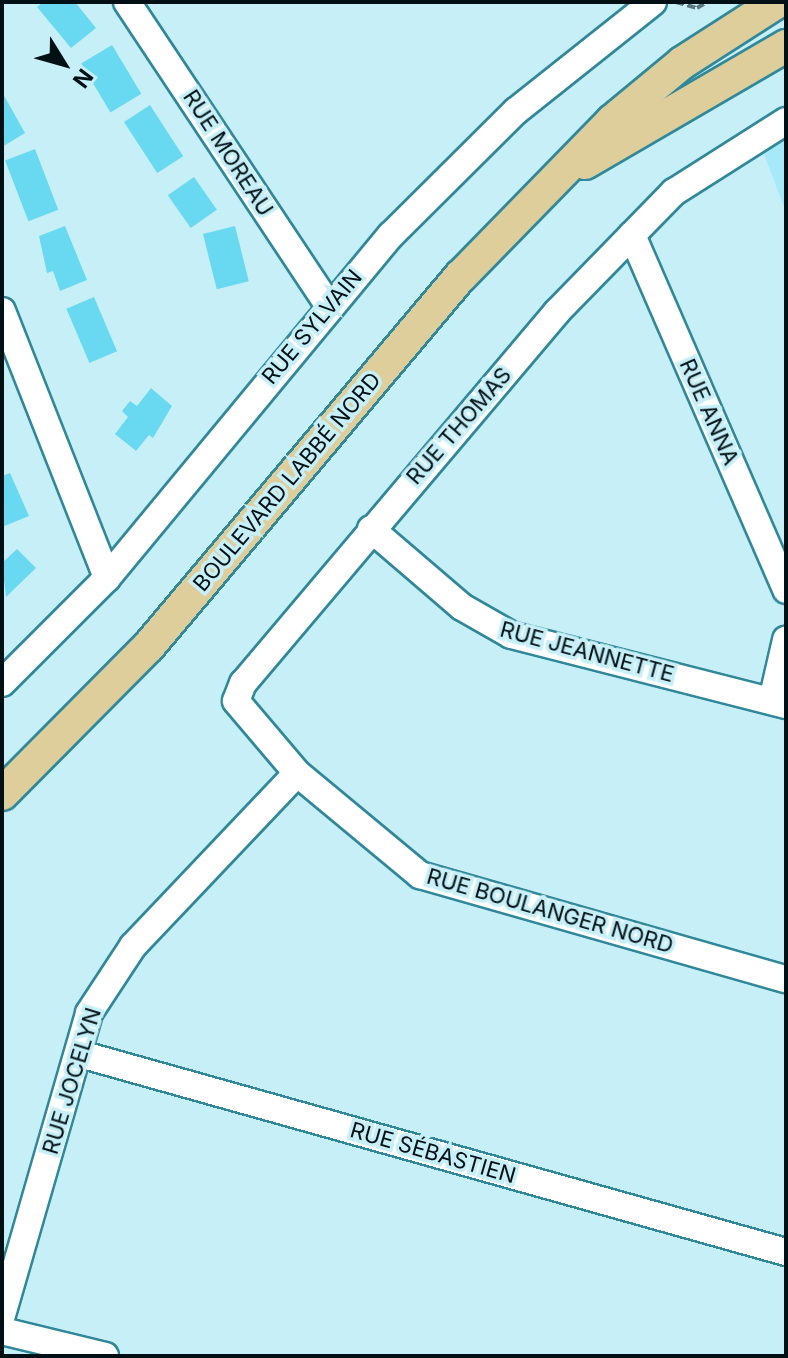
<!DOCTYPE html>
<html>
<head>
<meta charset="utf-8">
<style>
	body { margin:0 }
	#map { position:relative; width:788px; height:1358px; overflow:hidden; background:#c7eff8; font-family:Inter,sans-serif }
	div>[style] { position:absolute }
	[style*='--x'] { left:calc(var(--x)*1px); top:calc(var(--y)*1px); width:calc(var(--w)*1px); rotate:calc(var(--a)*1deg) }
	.built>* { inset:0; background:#a6e9f9 }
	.building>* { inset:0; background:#69d9f1; transform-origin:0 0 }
	.path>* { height:4px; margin-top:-2px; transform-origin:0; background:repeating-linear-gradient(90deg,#5b767d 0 8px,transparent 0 12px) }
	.roads { filter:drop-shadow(2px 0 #30889a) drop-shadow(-2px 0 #30889a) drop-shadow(0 2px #30889a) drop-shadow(0 -2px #30889a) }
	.minor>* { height:26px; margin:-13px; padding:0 13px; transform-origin:13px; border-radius:13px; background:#fff }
	.major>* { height:32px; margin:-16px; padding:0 16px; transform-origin:16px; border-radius:16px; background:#ddce9b }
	span { translate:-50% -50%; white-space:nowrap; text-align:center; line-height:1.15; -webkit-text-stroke:7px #c7eff8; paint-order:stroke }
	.street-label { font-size:22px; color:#001014 }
	.frame { position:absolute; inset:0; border:4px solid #001014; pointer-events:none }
	.north { position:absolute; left:24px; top:24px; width:80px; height:80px; -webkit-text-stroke:6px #c7eff8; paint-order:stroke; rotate:127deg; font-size:22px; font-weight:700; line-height:32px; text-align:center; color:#001014 }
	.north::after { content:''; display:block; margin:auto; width:28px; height:36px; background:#001014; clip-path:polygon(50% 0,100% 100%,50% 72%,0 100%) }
</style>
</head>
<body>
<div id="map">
	<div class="built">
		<div style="clip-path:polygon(786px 130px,786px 212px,759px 141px)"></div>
	</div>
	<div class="building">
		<div style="clip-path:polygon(43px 2px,75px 2px,96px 28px,71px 48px,37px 7px)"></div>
		<div style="left:112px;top:45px;width:57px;height:36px;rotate:59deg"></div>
		<div style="clip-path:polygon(2px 92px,25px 133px,2px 147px)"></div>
		<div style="left:150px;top:105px;width:61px;height:31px;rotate:57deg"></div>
		<div style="left:35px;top:149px;width:65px;height:32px;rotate:69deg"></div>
		<div style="left:194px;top:177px;width:40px;height:32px;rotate:55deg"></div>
		<div style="clip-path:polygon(65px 226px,87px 280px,60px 291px,53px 271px,47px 273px,39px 236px)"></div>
		<div style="left:235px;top:226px;width:57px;height:33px;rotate:76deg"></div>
		<div style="left:94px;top:297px;width:59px;height:30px;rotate:67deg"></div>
		<div style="clip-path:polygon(151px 388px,172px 406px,153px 438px,149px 435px,136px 451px,115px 434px,128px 417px,122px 411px,130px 401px,137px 406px)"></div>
		<div style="clip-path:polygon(10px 473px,29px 516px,2px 527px,2px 476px)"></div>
		<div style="clip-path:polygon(17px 549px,36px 568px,6px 597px,2px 563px)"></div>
	</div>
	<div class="path">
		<div style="--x:676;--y:2;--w:22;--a:16"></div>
		<div style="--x:697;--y:8;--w:12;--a:-31"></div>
	</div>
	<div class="roads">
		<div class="minor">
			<div style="--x:127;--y:2;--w:364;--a:56.4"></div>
			<div style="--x:786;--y:121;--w:133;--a:147.6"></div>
			<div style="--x:674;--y:192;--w:168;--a:134.3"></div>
			<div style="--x:557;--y:312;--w:486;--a:130.2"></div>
			<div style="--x:243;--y:683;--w:19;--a:111"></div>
			<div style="--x:236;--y:701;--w:94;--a:49.7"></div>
			<div style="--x:297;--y:773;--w:160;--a:39.7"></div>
			<div style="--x:420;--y:875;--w:380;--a:15.9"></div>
			<div style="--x:632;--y:235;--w:387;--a:66.5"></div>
			<div style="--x:2;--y:311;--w:287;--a:68.5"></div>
			<div style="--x:371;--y:529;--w:120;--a:40.6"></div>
			<div style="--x:462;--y:607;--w:56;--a:29.7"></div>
			<div style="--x:511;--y:635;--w:284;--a:14.3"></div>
			<div style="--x:2;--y:683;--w:148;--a:-45"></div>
			<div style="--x:107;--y:578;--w:445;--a:-50.4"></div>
			<div style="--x:391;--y:235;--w:176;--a:-44.8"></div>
			<div style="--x:516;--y:111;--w:175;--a:-38.5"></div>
			<div style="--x:772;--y:701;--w:63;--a:-77.1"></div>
			<div style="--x:80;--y:1054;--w:733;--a:15.67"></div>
			<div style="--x:2;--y:1315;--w:314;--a:-73.9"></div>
			<div style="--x:89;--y:1013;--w:80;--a:-56.7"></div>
			<div style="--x:133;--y:946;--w:238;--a:-46.5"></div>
			<div style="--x:2;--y:1331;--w:106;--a:13.6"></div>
		</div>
		<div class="major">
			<div style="--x:585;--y:163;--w:233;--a:-30.2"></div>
			<div style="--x:2;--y:794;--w:209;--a:-45.2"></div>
			<div style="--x:149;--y:646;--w:484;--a:-49.9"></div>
			<div style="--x:461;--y:276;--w:216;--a:-45.7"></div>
			<div style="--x:612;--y:121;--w:91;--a:-39.6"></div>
			<div style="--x:682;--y:63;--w:113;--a:-32.7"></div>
		</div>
	</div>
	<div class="street-label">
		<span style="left:228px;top:153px;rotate:57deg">RUE MOREAU</span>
		<span style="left:312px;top:327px;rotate:-50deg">RUE SYLVAIN</span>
		<span style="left:709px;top:412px;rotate:66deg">RUE ANNA</span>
		<span style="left:459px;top:426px;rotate:-49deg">RUE THOMAS</span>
		<span style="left:287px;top:482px;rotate:-50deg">BOULEVARD LABBÉ NORD</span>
		<span style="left:587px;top:652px;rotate:15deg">RUE JEANNETTE</span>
		<span style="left:550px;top:911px;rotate:16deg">RUE BOULANGER NORD</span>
		<span style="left:72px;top:1081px;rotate:-73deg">RUE JOCELYN</span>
		<span style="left:433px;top:1153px;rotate:16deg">RUE SÉBASTIEN</span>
	</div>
	<div class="frame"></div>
	<div class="north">N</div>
</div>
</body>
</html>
